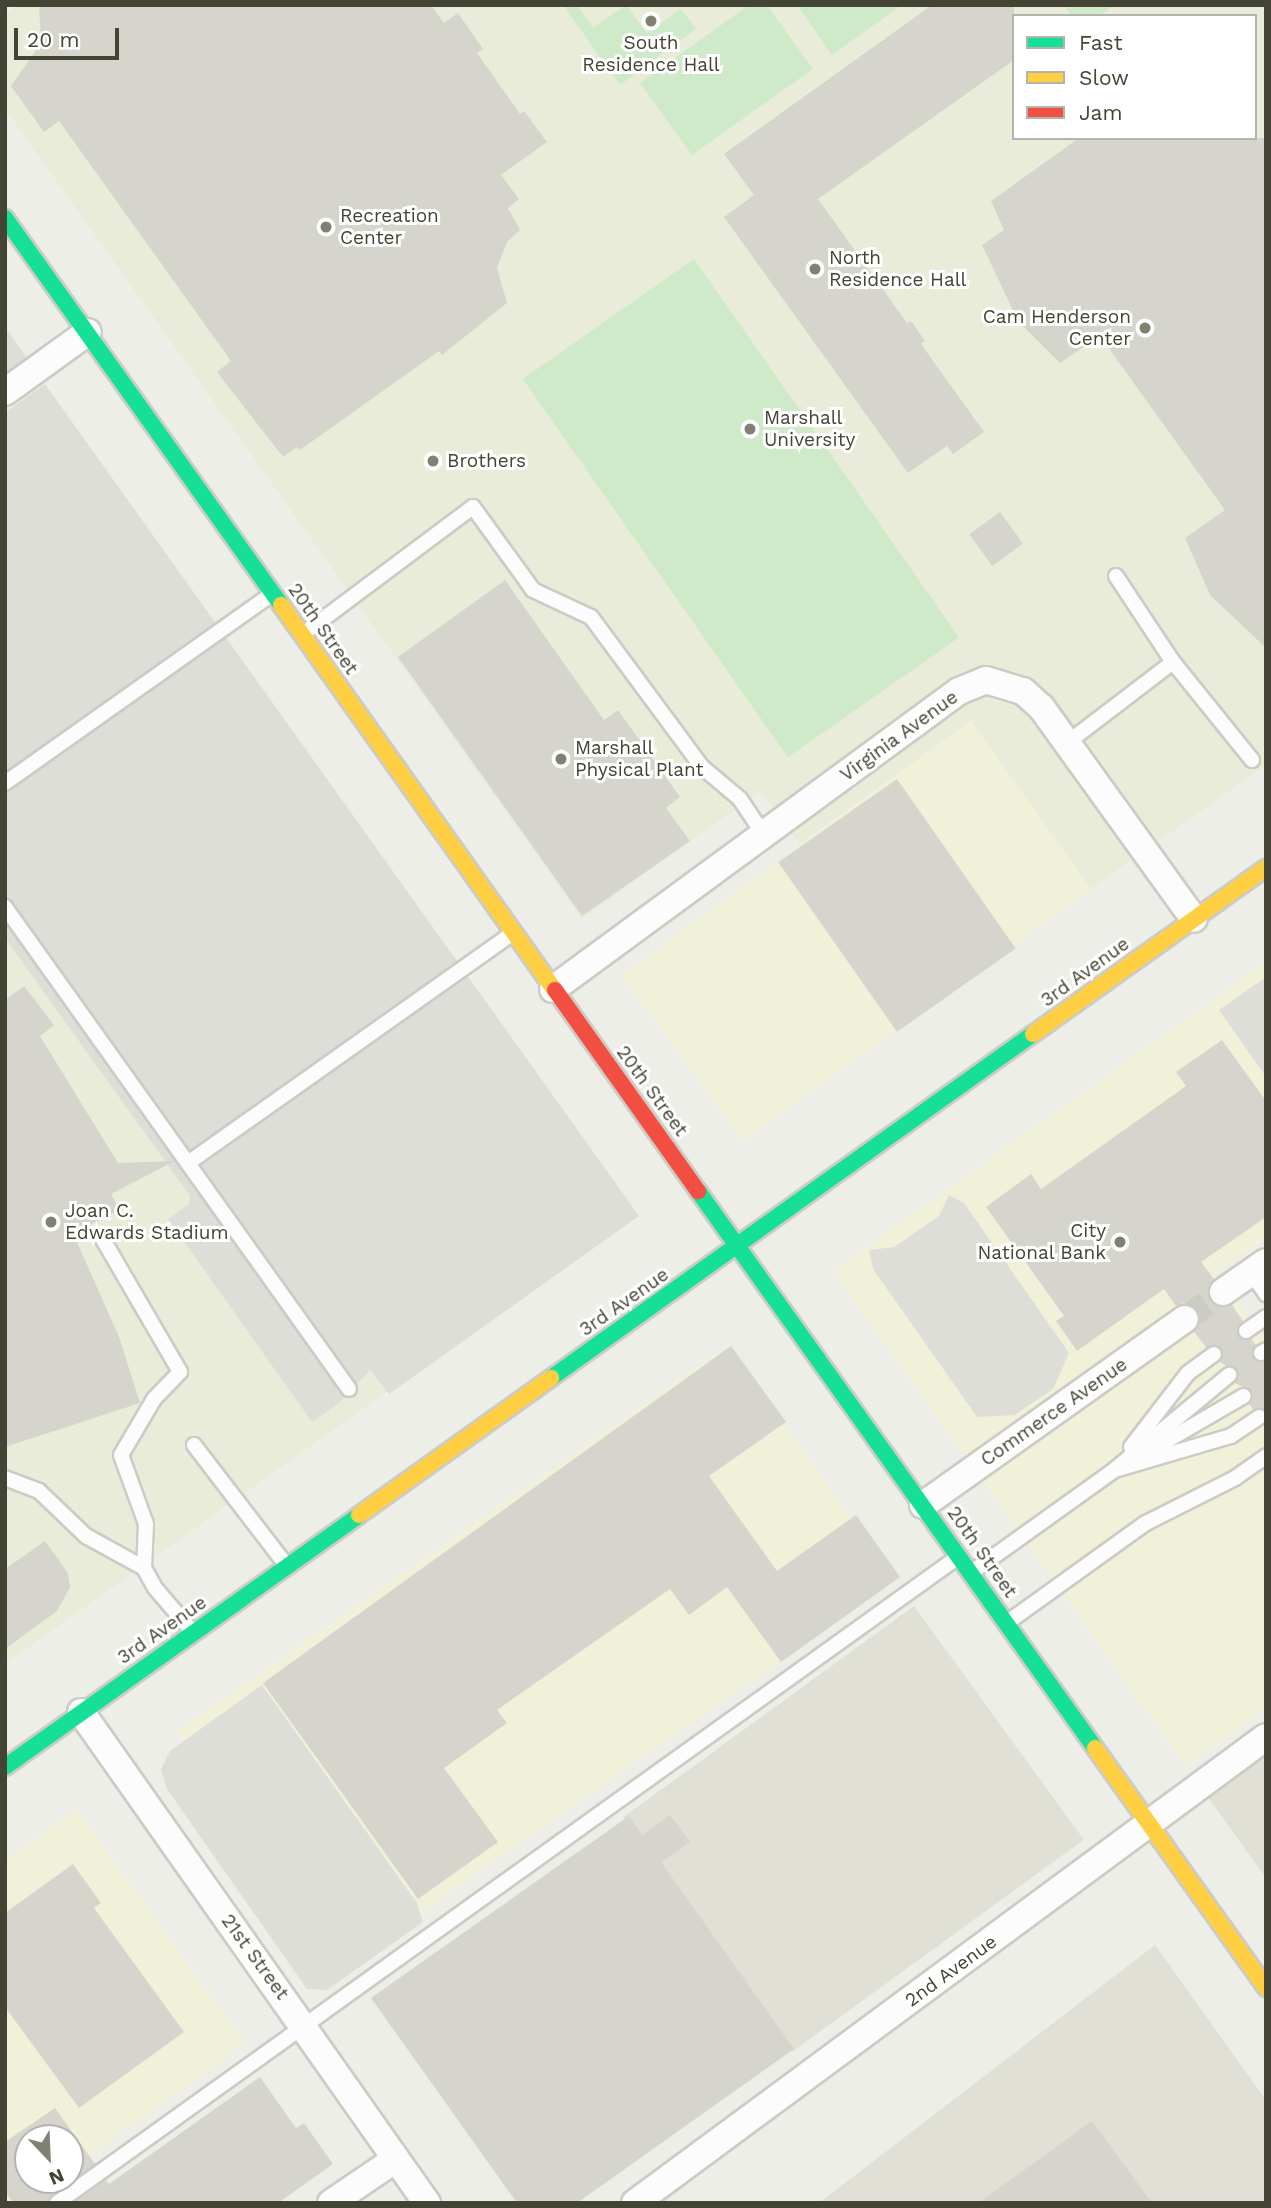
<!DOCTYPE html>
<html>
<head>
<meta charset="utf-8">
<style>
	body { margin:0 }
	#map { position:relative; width:1271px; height:2208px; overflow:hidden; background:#eeeee8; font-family:"Work Sans",sans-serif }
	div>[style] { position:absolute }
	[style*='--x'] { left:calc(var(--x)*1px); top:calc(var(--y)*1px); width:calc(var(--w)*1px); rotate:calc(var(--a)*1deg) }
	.commercial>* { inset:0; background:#f1f1da; transform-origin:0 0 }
	.industrial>* { inset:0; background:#e0e0d7; transform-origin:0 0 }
	.education>* { inset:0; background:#eaecda }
	.green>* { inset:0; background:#cfeac8; transform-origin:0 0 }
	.parking>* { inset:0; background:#deded8 }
	.building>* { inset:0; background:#d5d5cd; transform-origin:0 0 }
	.street-tunnel>* { height:26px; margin-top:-13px; transform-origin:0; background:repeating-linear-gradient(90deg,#ccccc4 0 26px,transparent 0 39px) }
	.roads { filter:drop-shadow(2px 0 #ccccc5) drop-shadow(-2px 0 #ccccc5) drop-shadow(0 2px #ccccc5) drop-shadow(0 -2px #ccccc5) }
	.lane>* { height:14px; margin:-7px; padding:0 7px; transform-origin:7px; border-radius:7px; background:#fcfcfc }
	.street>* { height:26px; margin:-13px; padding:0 13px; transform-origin:13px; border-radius:13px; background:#fcfcfc }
	.fast>* { height:16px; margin:-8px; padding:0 8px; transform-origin:8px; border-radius:8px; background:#16e098 }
	.slow>* { height:16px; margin:-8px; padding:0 8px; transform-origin:8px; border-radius:8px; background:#ffcf43 }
	.jam>* { height:16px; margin:-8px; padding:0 8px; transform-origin:8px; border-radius:8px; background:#f24e42 }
	.dots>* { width:19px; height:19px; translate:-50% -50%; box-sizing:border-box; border:4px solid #fff; border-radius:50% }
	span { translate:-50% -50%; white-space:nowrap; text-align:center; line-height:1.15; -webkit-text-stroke:6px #fff; paint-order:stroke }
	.poi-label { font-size:19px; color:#444434 }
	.left { translate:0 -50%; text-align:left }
	.right { translate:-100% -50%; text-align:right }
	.street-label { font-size:19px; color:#444434 }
	.frame { position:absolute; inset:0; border:7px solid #444434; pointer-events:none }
	.legend { position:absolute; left:1012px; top:14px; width:245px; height:126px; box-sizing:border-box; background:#fff; border:2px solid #b4b4ae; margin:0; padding:9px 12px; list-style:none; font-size:21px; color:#444434 }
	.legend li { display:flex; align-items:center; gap:14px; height:35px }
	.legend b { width:35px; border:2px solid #b4b4ae }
	.north { position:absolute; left:14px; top:2124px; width:70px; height:70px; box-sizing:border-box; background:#fff; border:2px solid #b4b4ae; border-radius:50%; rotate:157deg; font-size:19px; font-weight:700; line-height:28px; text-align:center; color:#444434 }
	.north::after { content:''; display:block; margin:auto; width:24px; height:32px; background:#808073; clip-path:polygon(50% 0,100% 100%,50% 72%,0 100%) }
	.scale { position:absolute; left:14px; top:28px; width:105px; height:32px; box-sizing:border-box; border:4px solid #444434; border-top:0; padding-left:9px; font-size:21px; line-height:24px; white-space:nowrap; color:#444434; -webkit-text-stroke:5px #fff; paint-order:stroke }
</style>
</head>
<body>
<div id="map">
	<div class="commercial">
		<div style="left:971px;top:721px;width:206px;height:432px;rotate:54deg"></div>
		<div style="clip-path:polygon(1266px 962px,1266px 1237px,1217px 1272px,1266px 1341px,1266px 1709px,1185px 1766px,833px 1271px)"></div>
		<div style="left:729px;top:1345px;width:288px;height:673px;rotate:55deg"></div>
		<div style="clip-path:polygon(77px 1809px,245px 2044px,70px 2169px,70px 2138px,28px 2138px,28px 2180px,22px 2203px,5px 2203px,5px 1860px)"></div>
	</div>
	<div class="industrial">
		<div style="left:914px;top:1606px;width:289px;height:360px;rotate:54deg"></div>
		<div style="clip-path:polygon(1266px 1748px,1266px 1878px,1204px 1792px)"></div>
		<div style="clip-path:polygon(1155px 1945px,1266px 2100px,1266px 2203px,819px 2203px)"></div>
	</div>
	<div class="education">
		<div style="clip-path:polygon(evenodd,18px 5px,1266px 5px,1266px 765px,1091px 889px,971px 721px,799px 844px,761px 791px,582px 919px,5px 109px,5px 14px,18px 5px,1014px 16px,1255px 16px,1255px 138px,1014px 138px,1014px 16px)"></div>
		<div style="clip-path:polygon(42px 382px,635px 1215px,5px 1664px,5px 408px)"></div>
	</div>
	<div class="green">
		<div style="clip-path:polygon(563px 5px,577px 5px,593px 28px,626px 5px,647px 33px,681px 9px,696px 29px,620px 85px)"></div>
		<div style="clip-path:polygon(749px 5px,767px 5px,813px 69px,692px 155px,640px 83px)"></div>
		<div style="clip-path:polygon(797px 5px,902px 5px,832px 55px)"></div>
		<div style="clip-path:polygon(1064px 5px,1114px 5px,1099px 16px,1072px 16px)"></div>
		<div style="left:694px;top:259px;width:462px;height:209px;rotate:55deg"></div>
	</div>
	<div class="parking">
		<div style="clip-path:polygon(5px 327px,27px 358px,5px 374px)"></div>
		<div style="clip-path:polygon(45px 384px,639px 1216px,389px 1394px,370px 1370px,338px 1404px,312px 1422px,168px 1219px,189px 1204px,190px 1196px,5px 938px,5px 413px)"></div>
		<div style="clip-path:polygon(1266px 977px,1266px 1077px,1219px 1010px)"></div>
		<div style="clip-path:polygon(949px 1195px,964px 1203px,1069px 1353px,1053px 1389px,1015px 1415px,977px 1417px,873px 1269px,869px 1250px,894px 1247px,939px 1216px)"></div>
		<div style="clip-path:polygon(262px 1685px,417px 1903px,423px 1922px,327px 1990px,307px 1989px,167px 1789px,161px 1769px,170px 1751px)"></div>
	</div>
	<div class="building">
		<div style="clip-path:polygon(39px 5px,431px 5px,444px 23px,458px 13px,483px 49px,477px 53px,520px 114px,524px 111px,547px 142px,501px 175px,519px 199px,508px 208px,520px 230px,507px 242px,497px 268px,507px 303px,442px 355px,439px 351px,300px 450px,297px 447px,283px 457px,217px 372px,231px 361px,59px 121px,44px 132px,11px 86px,41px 43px)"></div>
		<div style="clip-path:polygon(932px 5px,1014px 5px,1014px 60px,818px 199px,907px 323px,911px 321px,925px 341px,921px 344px,984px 432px,953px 454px,947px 446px,908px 473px,724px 217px,754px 195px,724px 154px)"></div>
		<div style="clip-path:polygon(1079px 138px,1266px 138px,1266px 648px,1210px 595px,1185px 538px,1225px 510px,1100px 336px,1060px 363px,1018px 321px,982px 245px,1004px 230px,991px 201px)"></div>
		<div style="left:1000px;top:512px;width:39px;height:38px;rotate:54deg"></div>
		<div style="clip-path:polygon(505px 580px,604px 720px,618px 710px,680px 797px,666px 808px,690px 841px,582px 916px,398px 657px)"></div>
		<div style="left:897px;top:779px;width:207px;height:145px;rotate:55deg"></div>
		<div style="clip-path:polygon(24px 986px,54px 1025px,40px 1036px,118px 1163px,175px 1161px,111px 1194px,120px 1210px,73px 1233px,119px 1337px,140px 1403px,5px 1447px,5px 1000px)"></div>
		<div style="clip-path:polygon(1222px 1040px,1266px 1101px,1266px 1217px,1201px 1262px,1214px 1279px,1209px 1286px,1210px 1300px,1217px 1306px,1232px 1305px,1243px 1321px,1238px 1336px,1251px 1339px,1256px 1345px,1253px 1358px,1266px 1361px,1266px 1410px,1253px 1409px,1249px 1404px,1253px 1392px,1235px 1383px,1238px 1373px,1220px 1362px,1221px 1348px,1206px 1347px,1194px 1332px,1201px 1318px,1197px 1309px,1184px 1303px,1176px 1306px,1164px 1289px,1077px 1351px,1056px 1321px,1064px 1316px,986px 1207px,1031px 1174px,1041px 1189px,1186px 1086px,1176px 1072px)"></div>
		<div style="clip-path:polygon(731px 1346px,786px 1422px,709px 1476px,777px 1571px,856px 1515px,900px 1577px,781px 1662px,727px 1587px,689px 1615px,670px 1589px,497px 1710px,507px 1723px,444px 1768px,498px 1842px,418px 1899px,263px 1683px)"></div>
		<div style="clip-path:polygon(45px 1541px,68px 1573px,70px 1587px,57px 1611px,5px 1649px,5px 1569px)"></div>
		<div style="clip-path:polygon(670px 1815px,690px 1842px,661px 1862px,794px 2049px,577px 2203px,517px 2203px,371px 1998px,629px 1816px,642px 1835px)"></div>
		<div style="clip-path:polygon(73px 1864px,101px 1903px,94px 1908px,184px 2032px,79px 2108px,5px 2007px,5px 1913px)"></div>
		<div style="clip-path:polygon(260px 2077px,296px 2128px,304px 2123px,333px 2164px,278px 2203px,74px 2203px,106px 2180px,109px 2184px)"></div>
		<div style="clip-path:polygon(evenodd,55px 2108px,95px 2164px,48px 2203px,13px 2203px,5px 2192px,5px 2142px,55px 2108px,28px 2138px,70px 2138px,70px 2180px,28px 2180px,28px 2138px)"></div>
		<div style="clip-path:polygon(1092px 2121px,1152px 2203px,978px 2203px)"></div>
	</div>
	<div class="street-tunnel">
		<div style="--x:1185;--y:1319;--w:47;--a:-35.4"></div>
	</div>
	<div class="roads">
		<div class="lane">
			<div style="--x:1116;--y:576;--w:103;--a:56.5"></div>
			<div style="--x:303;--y:634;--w:212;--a:-36.8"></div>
			<div style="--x:473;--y:507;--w:102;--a:54.1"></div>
			<div style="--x:533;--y:590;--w:64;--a:25"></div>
			<div style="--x:591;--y:617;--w:187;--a:53.5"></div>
			<div style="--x:702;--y:767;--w:50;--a:40.1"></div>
			<div style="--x:740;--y:799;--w:43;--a:56.3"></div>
			<div style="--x:1067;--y:743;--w:133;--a:-37.4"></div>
			<div style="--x:1173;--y:662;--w:126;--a:51.1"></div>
			<div style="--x:5;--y:783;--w:327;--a:-35.3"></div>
			<div style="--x:5;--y:907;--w:592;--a:54.48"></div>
			<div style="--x:188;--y:1163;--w:397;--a:-35.3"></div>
			<div style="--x:101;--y:1236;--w:157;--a:59.8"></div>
			<div style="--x:180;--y:1372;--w:37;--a:134"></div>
			<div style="--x:154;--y:1399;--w:65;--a:120.5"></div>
			<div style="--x:121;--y:1455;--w:73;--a:70.1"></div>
			<div style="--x:146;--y:1524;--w:44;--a:92.6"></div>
			<div style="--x:144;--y:1568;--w:23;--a:61"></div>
			<div style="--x:155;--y:1588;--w:57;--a:49.3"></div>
			<div style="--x:1251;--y:1272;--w:27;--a:56"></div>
			<div style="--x:1246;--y:1331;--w:24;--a:-35"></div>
			<div style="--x:1261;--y:1353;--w:6;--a:-31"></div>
			<div style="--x:194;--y:1445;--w:153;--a:52.5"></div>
			<div style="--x:1131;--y:1447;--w:93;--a:-52.4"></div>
			<div style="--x:1188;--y:1373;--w:32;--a:-36"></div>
			<div style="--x:1139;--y:1457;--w:121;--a:-30.2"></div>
			<div style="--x:1118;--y:1469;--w:118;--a:-16.3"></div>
			<div style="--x:1231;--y:1436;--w:34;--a:-34"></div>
			<div style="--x:5;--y:1478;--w:36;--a:21"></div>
			<div style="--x:39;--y:1491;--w:65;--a:43.8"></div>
			<div style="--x:86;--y:1536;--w:66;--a:28.9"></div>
			<div style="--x:972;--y:1572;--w:173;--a:-35.6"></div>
			<div style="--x:1113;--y:1471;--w:151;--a:-39.6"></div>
			<div style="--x:1008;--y:1622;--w:170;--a:-35.7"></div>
			<div style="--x:1146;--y:1523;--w:100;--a:-26.8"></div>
			<div style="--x:1235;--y:1478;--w:38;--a:-35"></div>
			<div style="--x:57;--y:2203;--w:1109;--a:-35.64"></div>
		</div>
		<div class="street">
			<div style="--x:5;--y:392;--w:102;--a:-35.9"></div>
			<div style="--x:553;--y:989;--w:504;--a:-36.28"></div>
			<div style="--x:959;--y:691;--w:29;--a:-22"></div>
			<div style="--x:986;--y:680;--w:39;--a:17"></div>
			<div style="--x:1023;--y:691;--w:24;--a:42"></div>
			<div style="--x:1041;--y:707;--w:261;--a:54.2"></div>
			<div style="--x:1223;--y:1292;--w:52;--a:-34.9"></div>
			<div style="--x:923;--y:1505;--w:321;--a:-35.4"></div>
			<div style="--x:81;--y:1712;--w:601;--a:54.83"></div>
			<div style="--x:331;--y:2203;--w:78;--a:-34.1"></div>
			<div style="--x:635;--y:2203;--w:784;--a:-36.45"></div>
		</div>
		<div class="fast">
			<div style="--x:5;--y:218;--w:475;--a:54.5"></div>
			<div style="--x:698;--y:1191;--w:684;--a:54.52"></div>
			<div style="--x:551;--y:1378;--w:592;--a:-35.52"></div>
			<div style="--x:5;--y:1767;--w:435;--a:-35.4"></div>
		</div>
		<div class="slow">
			<div style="--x:281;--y:605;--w:473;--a:54.6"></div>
			<div style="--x:1033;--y:1034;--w:286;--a:-35.5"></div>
			<div style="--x:359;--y:1515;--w:236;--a:-35.5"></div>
			<div style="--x:1095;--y:1748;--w:295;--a:54.5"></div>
		</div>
		<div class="jam">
			<div style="--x:555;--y:990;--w:247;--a:54.6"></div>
		</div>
	</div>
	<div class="dots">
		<div style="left:651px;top:21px;background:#808073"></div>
		<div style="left:326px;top:227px;background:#808073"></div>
		<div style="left:815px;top:269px;background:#808073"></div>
		<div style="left:1145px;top:328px;background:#808073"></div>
		<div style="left:750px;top:429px;background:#808073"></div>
		<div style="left:433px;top:461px;background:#808073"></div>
		<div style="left:561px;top:759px;background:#808073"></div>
		<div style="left:51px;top:1222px;background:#808073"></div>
		<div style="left:1120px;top:1242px;background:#808073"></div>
	</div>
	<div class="poi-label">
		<span style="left:651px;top:54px">South<br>Residence Hall</span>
		<span class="left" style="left:340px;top:227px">Recreation<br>Center</span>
		<span class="left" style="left:829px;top:269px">North<br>Residence Hall</span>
		<span class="right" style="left:1131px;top:328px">Cam Henderson<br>Center</span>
		<span class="left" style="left:764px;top:429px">Marshall<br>University</span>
		<span class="left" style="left:447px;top:461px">Brothers</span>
		<span class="left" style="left:575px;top:759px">Marshall<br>Physical Plant</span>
		<span class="left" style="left:65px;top:1222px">Joan C.<br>Edwards Stadium</span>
		<span class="right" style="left:1106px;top:1242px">City<br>National Bank</span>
	</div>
	<div class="street-label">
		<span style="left:323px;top:629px;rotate:55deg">20th Street</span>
		<span style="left:899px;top:736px;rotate:-36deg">Virginia Avenue</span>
		<span style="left:1085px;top:972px;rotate:-36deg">3rd Avenue</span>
		<span style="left:652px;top:1091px;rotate:54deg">20th Street</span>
		<span style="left:624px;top:1302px;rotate:-35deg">3rd Avenue</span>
		<span style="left:1054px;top:1412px;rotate:-35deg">Commerce Avenue</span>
		<span style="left:982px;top:1552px;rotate:55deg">20th Street</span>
		<span style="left:162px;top:1630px;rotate:-35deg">3rd Avenue</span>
		<span style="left:255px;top:1957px;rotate:54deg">21st Street</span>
		<span style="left:951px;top:1971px;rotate:-36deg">2nd Avenue</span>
	</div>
	<div class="frame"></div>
	<ul class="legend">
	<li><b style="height:9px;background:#16e098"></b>Fast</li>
	<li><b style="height:9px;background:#ffcf43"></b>Slow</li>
	<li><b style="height:9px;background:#f24e42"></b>Jam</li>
	</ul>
	<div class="north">N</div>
	<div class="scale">20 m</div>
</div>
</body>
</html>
